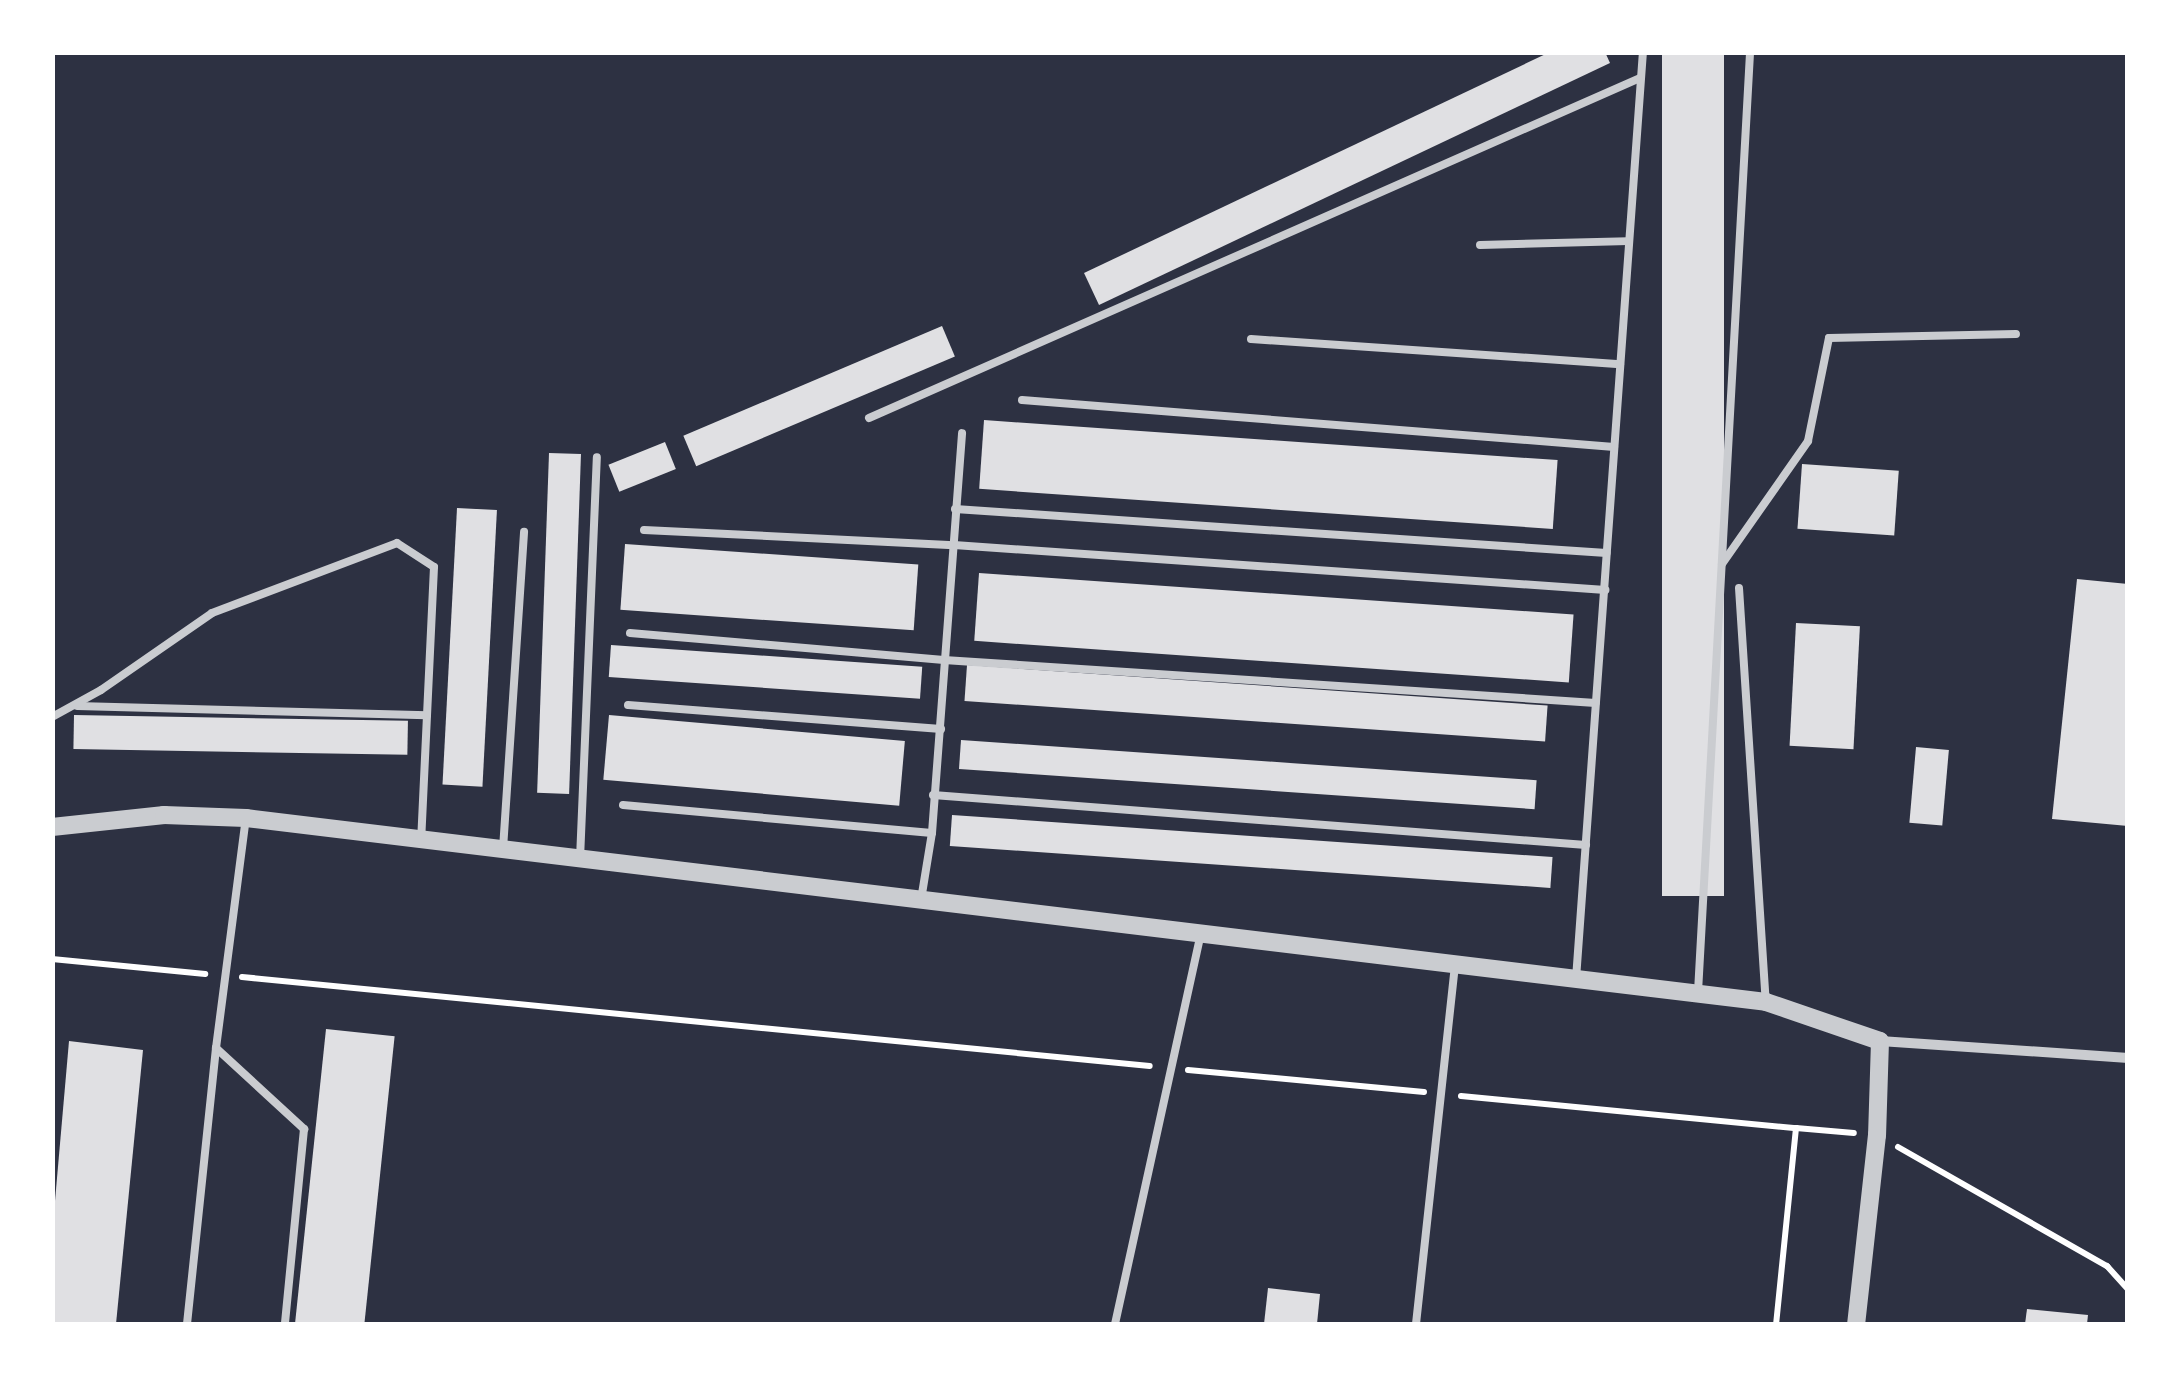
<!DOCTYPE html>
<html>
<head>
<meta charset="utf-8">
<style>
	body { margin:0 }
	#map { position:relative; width:2180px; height:1377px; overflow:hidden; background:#2d3142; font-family:"PT Sans Narrow",sans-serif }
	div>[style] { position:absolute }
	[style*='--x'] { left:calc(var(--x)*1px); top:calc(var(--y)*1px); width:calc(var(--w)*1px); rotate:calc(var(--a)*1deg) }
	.building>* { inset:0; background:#e0e0e3; transform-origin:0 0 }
	.path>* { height:6px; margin:-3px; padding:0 3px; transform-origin:3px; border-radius:3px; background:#fff }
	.service>* { height:8px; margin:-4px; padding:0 4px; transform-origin:4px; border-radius:4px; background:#caccd0 }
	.minor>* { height:10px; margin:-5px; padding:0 5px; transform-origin:5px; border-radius:5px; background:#caccd0 }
	.tertiary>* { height:18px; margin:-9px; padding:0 9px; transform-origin:9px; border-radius:9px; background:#caccd0 }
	span { translate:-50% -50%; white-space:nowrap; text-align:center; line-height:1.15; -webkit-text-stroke:10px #fff; paint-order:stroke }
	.frame { position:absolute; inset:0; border:55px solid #fff; pointer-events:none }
</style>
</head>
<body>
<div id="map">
	<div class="building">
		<div style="clip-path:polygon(1550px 52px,1605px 52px,1610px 63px,1099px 305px,1084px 273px)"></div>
		<div style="left:1662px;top:52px;width:62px;height:844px"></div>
		<div style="left:942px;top:326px;width:33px;height:281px;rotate:67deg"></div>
		<div style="left:984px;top:420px;width:575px;height:69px;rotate:4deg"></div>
		<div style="left:665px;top:442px;width:29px;height:61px;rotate:68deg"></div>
		<div style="left:549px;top:453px;width:32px;height:340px;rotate:2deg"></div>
		<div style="left:1802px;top:464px;width:97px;height:65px;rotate:4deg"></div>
		<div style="left:457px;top:508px;width:40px;height:277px;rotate:3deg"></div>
		<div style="left:625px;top:544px;width:294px;height:66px;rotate:4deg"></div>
		<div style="left:979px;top:573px;width:596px;height:68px;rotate:4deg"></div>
		<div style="clip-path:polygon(2077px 579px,2128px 584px,2128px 826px,2052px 819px)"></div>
		<div style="left:1796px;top:623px;width:64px;height:123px;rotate:3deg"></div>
		<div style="left:611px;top:645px;width:312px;height:32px;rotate:4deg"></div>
		<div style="left:967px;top:665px;width:582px;height:36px;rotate:4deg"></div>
		<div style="left:74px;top:715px;width:334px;height:34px;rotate:1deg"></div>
		<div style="left:609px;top:715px;width:297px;height:65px;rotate:5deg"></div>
		<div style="left:961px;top:740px;width:577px;height:29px;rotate:4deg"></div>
		<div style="left:1916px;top:747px;width:33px;height:76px;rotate:5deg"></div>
		<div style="left:952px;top:815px;width:602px;height:31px;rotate:4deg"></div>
		<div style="left:326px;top:1029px;width:69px;height:297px;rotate:6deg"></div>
		<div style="clip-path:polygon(69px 1041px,143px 1050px,116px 1324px,52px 1324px,52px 1235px)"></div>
		<div style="clip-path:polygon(1268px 1288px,1320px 1294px,1317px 1324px,1264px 1324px)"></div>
		<div style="clip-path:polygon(2027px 1309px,2088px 1315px,2087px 1324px,2025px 1324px)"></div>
	</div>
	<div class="path">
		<div style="--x:52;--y:959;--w:154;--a:5.6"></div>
		<div style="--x:242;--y:977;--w:912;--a:5.6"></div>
		<div style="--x:1188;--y:1070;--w:237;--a:5.3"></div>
		<div style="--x:1461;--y:1096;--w:337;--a:5.5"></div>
		<div style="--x:1796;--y:1128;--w:197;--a:95.8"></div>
		<div style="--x:1796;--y:1128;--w:58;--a:4.9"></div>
		<div style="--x:1898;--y:1147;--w:241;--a:29.7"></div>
		<div style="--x:2107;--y:1266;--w:31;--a:48"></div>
	</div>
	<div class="service">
		<div style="--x:1480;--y:245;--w:148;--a:-1.5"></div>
		<div style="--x:1251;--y:339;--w:370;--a:3.9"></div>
		<div style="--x:1022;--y:400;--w:594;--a:4.54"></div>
		<div style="--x:869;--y:418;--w:843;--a:-23.8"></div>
		<div style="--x:955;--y:509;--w:653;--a:3.86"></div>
		<div style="--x:644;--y:530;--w:310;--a:2.8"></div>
		<div style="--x:954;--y:545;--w:653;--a:3.95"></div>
		<div style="--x:1722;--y:564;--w:150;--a:-55"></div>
		<div style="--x:1808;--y:441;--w:105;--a:-78.5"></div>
		<div style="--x:1829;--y:338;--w:187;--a:-1.2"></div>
		<div style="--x:1739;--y:588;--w:415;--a:86.3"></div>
		<div style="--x:630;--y:633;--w:315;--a:4.9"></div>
		<div style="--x:944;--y:660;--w:653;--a:3.77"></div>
		<div style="--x:628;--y:705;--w:314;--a:4.4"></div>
		<div style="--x:77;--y:706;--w:350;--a:1.5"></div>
		<div style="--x:52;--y:717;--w:56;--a:-28.9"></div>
		<div style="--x:101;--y:690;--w:135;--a:-34.7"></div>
		<div style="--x:212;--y:613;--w:198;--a:-20.7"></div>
		<div style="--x:397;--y:543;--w:44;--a:33"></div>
		<div style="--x:434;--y:567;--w:272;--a:92.7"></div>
		<div style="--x:933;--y:795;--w:655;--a:4.38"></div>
		<div style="--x:623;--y:805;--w:310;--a:5.2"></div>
		<div style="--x:503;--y:849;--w:318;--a:-86.2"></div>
		<div style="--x:580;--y:859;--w:402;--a:-87.6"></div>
		<div style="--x:921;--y:900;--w:68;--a:-80.7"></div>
		<div style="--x:932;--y:833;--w:401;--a:-85.7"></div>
		<div style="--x:1576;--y:979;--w:929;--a:-85.87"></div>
		<div style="--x:1698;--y:992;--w:941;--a:-86.83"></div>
		<div style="--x:216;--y:1048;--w:120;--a:42.6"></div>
		<div style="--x:304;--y:1129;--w:196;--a:95.6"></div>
		<div style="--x:187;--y:1324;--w:278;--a:-84"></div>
		<div style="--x:216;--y:1048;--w:232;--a:-82.6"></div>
		<div style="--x:1115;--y:1324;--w:399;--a:-77.6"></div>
		<div style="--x:1416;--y:1324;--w:361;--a:-83.8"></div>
	</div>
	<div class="minor">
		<div style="--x:1880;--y:1041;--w:249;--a:3.9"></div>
	</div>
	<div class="tertiary">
		<div style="--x:52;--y:827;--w:113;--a:-6.1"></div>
		<div style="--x:164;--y:815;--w:82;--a:2.1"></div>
		<div style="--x:246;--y:818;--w:1531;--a:6.9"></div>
		<div style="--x:1766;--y:1002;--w:120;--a:18.9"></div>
		<div style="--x:1880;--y:1041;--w:94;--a:91.8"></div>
		<div style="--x:1877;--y:1135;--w:190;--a:96.3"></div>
	</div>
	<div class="frame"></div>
</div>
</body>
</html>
